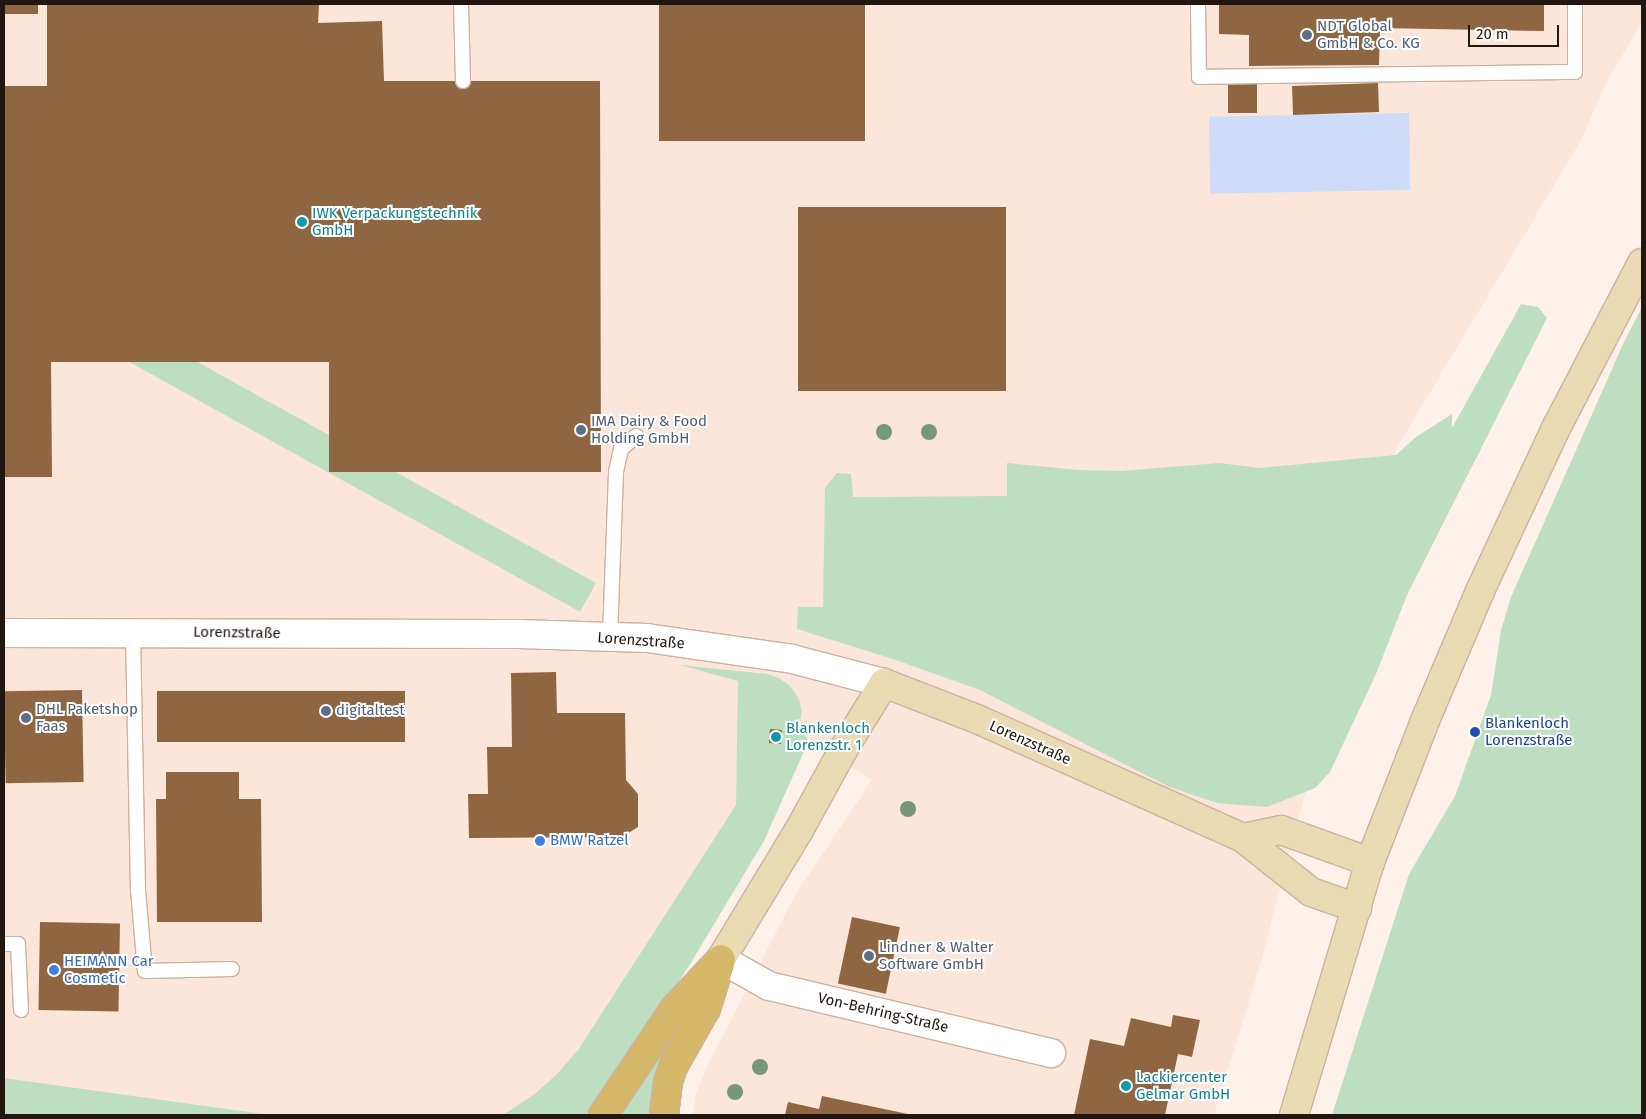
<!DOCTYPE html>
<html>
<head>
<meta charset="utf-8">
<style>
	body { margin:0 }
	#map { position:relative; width:1646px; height:1119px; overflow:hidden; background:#fef1ea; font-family:"Fira Sans",sans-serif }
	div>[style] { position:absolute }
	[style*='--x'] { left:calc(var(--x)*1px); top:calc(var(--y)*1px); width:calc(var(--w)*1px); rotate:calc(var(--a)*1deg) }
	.commercial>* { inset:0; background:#fce5d9 }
	.green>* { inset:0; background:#bedec1; transform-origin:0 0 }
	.water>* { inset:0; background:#cedcfa; transform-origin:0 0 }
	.building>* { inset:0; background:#8f6642; transform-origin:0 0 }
	.roads { filter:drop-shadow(1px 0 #ceb19f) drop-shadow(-1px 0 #ceb19f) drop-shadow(0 1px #ceb19f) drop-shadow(0 -1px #ceb19f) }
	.lane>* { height:14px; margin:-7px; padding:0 7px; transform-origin:7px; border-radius:7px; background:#fff }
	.street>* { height:28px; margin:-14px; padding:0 14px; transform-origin:14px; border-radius:14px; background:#fff }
	.secondary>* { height:28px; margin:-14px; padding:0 14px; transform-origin:14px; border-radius:14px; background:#eadbb5 }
	.primary>* { height:28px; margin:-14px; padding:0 14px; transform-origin:14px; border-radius:14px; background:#d6b86b }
	.trees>* { width:16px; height:16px; margin:-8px; border-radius:50%; background:#769779 }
	.dots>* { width:14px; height:14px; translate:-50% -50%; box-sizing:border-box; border:2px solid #fff; border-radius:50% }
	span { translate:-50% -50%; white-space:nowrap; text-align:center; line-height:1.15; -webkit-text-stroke:4px #fff; paint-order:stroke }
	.service-label { font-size:15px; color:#4e5e75 }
	.left { translate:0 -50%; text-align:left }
	.culture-label { font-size:15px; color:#0d838f }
	.street-label { font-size:15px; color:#211610 }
	.transit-label { font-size:15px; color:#164399 }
	.shop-label { font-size:15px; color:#366cbe }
	.frame { position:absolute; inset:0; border:5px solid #211610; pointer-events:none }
	.scale { position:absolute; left:1468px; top:25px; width:91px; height:22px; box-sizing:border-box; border:2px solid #211610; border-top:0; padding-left:6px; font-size:15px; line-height:18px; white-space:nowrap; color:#211610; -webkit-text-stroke:4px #fff; paint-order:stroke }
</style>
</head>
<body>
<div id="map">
	<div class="commercial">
		<div style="clip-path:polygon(4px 4px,1642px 4px,1642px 22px,1607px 81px,1580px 142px,1396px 449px,1259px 969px,1214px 1115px,693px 1115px,696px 1094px,705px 1071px,794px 897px,872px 780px,809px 740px,799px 729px,800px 723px,798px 697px,790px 686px,779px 678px,739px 681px,736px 805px,578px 1050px,557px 1074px,536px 1093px,503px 1115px,270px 1115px,4px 1078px)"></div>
	</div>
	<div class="green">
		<div style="clip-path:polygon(1521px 304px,1538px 307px,1547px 318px,1407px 595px,1376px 674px,1330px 772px,1315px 788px,1267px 807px,1217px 803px,1167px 786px,980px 690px,893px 659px,797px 629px,798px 607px,823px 607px,825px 488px,837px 473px,851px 474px,853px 497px,1007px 496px,1007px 463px,1078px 470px,1121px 471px,1219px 463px,1260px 468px,1396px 455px,1416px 437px,1452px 414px,1452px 428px)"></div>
		<div style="clip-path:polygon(1642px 307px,1642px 1115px,1332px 1115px,1409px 874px,1455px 796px,1491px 695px,1501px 630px,1511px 597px,1624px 342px)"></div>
		<div style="left:596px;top:583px;width:33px;height:592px;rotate:119deg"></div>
		<div style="clip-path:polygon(680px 665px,767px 674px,779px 678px,790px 686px,798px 697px,802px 711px,799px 729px,809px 740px,764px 841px,692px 961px,609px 1090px,590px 1115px,503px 1115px,536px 1093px,557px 1074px,578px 1050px,736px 805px,738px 681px)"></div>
		<div style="clip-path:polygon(695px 1004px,651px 1115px,616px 1115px,655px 1055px)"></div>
		<div style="clip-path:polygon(4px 1078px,270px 1115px,4px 1115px)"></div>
	</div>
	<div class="water">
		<div style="left:1409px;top:113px;width:77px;height:200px;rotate:89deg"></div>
	</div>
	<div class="building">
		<div style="left:4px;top:4px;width:34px;height:10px"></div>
		<div style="clip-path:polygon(47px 4px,319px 4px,318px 23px,382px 21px,384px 81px,600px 81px,601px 472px,329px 472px,329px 362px,51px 362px,52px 477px,4px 477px,4px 86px,47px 86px)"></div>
		<div style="left:659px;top:4px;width:206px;height:137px"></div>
		<div style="clip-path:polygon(1219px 4px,1544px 4px,1544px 31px,1380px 28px,1379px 65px,1249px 66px,1249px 35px,1219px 34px)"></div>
		<div style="left:1257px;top:83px;width:30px;height:29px;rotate:90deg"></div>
		<div style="left:1378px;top:83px;width:29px;height:86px;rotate:88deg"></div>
		<div style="left:798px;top:207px;width:208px;height:184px"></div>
		<div style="clip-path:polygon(556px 672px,557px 713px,625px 713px,626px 780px,638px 794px,638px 827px,622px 837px,469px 838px,468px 794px,488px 794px,487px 747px,512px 747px,511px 673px)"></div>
		<div style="left:82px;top:690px;width:92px;height:78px;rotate:89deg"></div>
		<div style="left:157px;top:691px;width:248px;height:51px"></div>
		<div style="left:770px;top:729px;width:12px;height:14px;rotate:5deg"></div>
		<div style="clip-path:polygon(166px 772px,239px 772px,239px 799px,261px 799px,262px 922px,157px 922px,156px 799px,166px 799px)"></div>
		<div style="left:852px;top:917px;width:49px;height:68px;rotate:12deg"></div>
		<div style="left:40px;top:922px;width:80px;height:88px;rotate:1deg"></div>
		<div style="clip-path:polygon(1173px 1015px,1200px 1020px,1192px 1057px,1178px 1054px,1165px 1115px,1074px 1115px,1090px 1039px,1124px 1046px,1131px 1018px,1171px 1027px)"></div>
		<div style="clip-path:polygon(822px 1096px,908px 1114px,908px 1115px,785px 1115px,788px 1102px,819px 1109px)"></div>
	</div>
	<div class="roads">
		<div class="lane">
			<div style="--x:461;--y:4;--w:77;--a:88.5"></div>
			<div style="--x:1198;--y:4;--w:73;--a:89.2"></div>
			<div style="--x:1199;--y:77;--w:376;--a:-0.8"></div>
			<div style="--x:1575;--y:72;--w:68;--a:-90"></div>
			<div style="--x:133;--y:632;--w:258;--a:88.9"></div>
			<div style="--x:138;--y:890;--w:81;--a:85.1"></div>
			<div style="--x:145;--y:971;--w:87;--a:-1.3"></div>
			<div style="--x:610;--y:637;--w:165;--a:-87.9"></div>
			<div style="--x:616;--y:472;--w:24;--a:-78"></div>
			<div style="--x:621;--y:449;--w:20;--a:-41"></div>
			<div style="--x:4;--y:944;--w:14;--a:0"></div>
			<div style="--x:18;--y:944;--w:66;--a:87.4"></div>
		</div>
		<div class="street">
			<div style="--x:4;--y:633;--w:514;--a:0.11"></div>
			<div style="--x:518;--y:634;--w:129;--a:1.8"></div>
			<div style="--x:647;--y:638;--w:147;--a:8.2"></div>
			<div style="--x:792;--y:659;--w:95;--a:14.6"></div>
			<div style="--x:721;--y:959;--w:55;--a:29.4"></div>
			<div style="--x:769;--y:986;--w:290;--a:13.4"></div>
		</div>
		<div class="secondary">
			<div style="--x:1243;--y:838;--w:39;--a:-12"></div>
			<div style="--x:1281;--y:830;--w:95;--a:19.8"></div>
			<div style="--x:721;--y:959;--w:149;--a:-58.8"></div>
			<div style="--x:798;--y:832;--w:94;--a:-61.2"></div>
			<div style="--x:843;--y:750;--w:79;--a:-58.5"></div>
			<div style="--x:884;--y:683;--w:100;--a:21.2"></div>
			<div style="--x:977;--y:719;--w:291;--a:24.1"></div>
			<div style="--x:1243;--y:838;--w:87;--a:38.5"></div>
			<div style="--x:1311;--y:892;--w:49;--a:19.2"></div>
			<div style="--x:1294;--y:1115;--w:264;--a:-73.3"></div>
			<div style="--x:1370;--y:862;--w:157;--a:-68.7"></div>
			<div style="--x:1427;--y:716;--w:136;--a:-67"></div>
			<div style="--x:1480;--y:591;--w:180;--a:-65"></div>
			<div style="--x:1556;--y:428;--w:186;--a:-62.5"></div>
		</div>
		<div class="primary">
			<div style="--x:603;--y:1115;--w:129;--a:-56.1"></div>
			<div style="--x:675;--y:1008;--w:67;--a:-46.8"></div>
			<div style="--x:664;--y:1115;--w:33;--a:-83"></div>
			<div style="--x:668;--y:1082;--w:18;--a:-71"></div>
			<div style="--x:674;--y:1065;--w:64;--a:-60.3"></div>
			<div style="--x:706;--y:1009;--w:47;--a:-72.7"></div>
		</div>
	</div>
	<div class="trees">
		<div style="left:884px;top:432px"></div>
		<div style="left:929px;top:432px"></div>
		<div style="left:908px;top:809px"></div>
		<div style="left:760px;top:1067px"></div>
		<div style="left:735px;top:1092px"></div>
	</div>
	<div class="dots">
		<div style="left:1307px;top:35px;background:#5c6f8a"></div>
		<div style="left:302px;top:222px;background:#0f9aa8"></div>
		<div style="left:581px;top:430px;background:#5c6f8a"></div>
		<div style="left:326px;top:711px;background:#5c6f8a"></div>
		<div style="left:26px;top:718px;background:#5c6f8a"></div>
		<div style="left:1475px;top:732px;background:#1a4fb4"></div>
		<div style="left:776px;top:737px;background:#0f9aa8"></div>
		<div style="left:540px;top:841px;background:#3f7fe0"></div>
		<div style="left:869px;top:956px;background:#5c6f8a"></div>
		<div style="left:54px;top:970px;background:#3f7fe0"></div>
		<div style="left:1126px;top:1086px;background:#0f9aa8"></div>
	</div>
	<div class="service-label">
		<span class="left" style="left:1317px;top:35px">NDT Global<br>GmbH &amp; Co. KG</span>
		<span class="left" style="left:591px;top:430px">IMA Dairy &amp; Food<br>Holding GmbH</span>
		<span class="left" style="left:36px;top:718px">DHL Paketshop<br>Faas</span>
		<span class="left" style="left:336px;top:711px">digitaltest</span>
		<span class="left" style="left:879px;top:956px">Lindner &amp; Walter<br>Software GmbH</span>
	</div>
	<div class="culture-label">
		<span class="left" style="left:312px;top:222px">IWK Verpackungstechnik<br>GmbH</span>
		<span class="left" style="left:786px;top:737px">Blankenloch<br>Lorenzstr. 1</span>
		<span class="left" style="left:1136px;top:1086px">Lackiercenter<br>Gelmar GmbH</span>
	</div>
	<div class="street-label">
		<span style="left:237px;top:633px;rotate:1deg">Lorenzstraße</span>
		<span style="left:641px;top:641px;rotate:4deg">Lorenzstraße</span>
		<span style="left:1030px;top:743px;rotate:24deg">Lorenzstraße</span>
		<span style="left:883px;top:1013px;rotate:13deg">Von-Behring-Straße</span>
	</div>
	<div class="transit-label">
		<span class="left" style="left:1485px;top:732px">Blankenloch<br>Lorenzstraße</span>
	</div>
	<div class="shop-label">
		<span class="left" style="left:550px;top:841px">BMW Ratzel</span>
		<span class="left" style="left:64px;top:970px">HEIMANN Car<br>Cosmetic</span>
	</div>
	<div class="frame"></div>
	<div class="scale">20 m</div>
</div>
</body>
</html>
